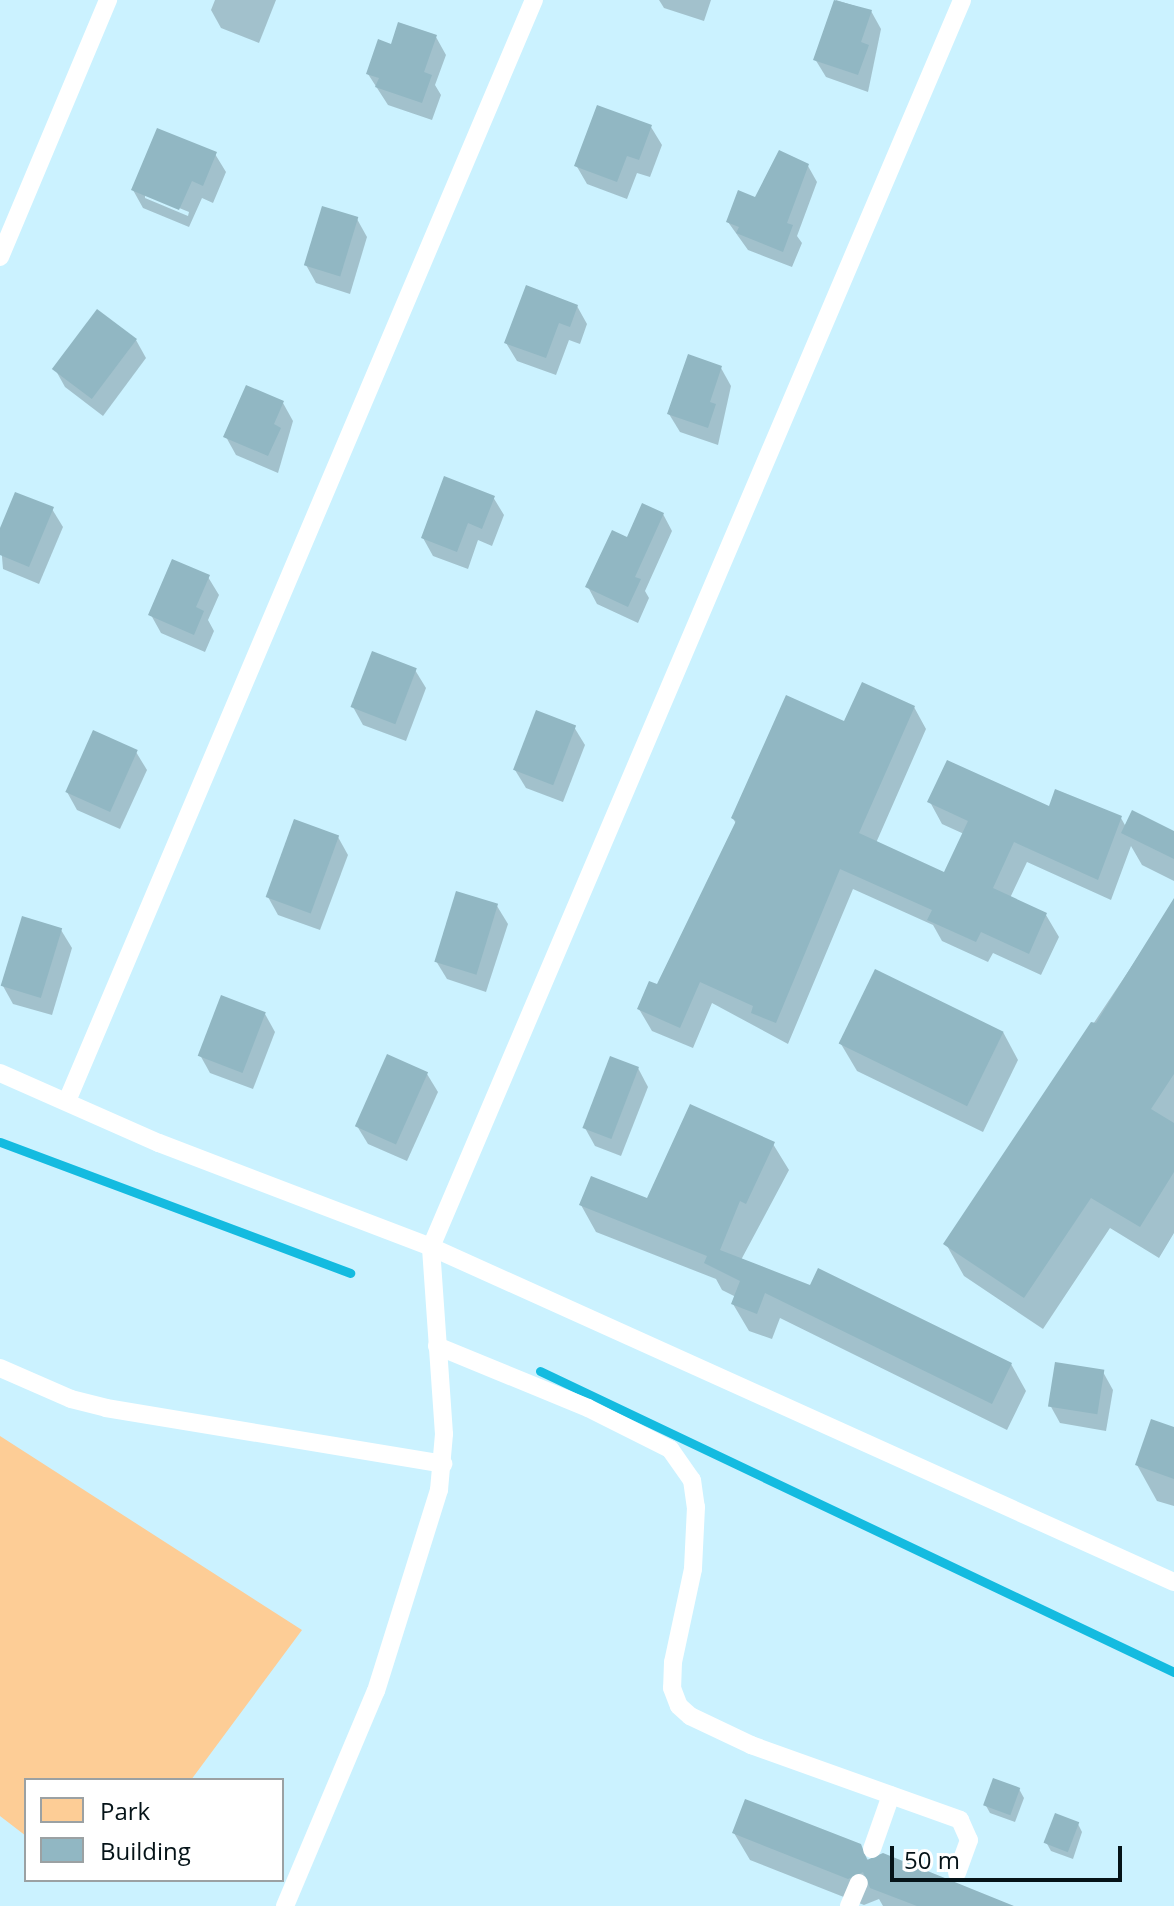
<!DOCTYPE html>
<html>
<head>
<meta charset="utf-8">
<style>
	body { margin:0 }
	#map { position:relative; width:1174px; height:1906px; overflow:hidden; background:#cbf2ff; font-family:"Open Sans",sans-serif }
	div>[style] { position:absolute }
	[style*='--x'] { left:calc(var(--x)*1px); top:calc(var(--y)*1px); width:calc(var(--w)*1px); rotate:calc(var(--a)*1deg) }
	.green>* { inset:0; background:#fdcd96 }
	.shadow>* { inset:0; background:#0003 }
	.stream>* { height:9px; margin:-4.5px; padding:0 4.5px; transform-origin:4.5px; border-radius:4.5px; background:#14bbe0 }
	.building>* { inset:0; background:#91b7c3; transform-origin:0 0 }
	.service>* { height:18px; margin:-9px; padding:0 9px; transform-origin:9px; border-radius:9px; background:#fff }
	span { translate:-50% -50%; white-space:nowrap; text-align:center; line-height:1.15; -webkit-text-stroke:6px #fff; paint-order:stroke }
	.legend { position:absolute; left:24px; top:1778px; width:260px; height:104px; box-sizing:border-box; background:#fff; border:2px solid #9ba1a3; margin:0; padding:10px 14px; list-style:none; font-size:24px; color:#051318 }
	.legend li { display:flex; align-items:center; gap:16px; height:40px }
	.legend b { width:40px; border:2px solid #9ba1a3 }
	.scale { position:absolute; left:890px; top:1846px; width:232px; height:36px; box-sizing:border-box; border:4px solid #051318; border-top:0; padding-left:10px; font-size:24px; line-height:28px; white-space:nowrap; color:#051318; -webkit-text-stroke:6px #fff; paint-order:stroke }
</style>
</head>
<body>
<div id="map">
	<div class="green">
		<div style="clip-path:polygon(0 1436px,302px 1630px,191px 1780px,26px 1780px,26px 1836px,0 1816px)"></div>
	</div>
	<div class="shadow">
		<div style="clip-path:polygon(215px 0,276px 0,259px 43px,221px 28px,211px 10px)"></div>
		<div style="clip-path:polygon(659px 0,711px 0,704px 21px,664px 8px)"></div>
		<div style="clip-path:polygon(836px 0,871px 11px,881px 29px,868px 92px,826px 77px,815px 59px)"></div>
		<div style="clip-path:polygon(436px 37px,446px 55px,435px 85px,441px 95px,432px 120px,388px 105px,368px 74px,392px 47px)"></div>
		<div style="clip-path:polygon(651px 127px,662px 145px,650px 177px,637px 173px,627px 199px,587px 184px,576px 165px)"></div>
		<div style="clip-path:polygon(evenodd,215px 154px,226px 172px,213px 203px,202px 198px,189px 227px,143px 208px,133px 190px,215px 154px,145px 194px,189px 212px,188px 216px,145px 198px,145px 194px)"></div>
		<div style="clip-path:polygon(808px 166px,817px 182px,797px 236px,802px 243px,792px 267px,748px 250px,728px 222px)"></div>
		<div style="clip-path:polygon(357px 219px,367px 237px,350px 294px,316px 283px,306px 265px)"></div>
		<div style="clip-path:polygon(577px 306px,587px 324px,580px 344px,569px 340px,556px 375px,517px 361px,506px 343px)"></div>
		<div style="clip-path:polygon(136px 340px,146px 358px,103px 416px,65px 387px,55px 369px)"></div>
		<div style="clip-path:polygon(721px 368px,731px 386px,718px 445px,680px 432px,669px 414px)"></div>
		<div style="clip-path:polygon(283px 403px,293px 421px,278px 473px,236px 455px,226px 437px)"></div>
		<div style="clip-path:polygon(493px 497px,504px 515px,492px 546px,478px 540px,468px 569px,433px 556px,423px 538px)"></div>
		<div style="clip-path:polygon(52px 509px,63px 527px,39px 584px,3px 569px,0 533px)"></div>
		<div style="clip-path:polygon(663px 514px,672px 531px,645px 591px,649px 598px,638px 623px,597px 604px,588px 587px,628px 539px)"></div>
		<div style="clip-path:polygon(208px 577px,219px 595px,208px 620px,214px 631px,205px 652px,161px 633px,151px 615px)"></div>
		<div style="clip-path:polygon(415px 670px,426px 688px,406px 741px,363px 725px,353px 707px)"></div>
		<div style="clip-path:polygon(914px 707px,926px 729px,876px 843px,945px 875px,964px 834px,942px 824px,930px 802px,1121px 818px,1126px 827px,1174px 833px,1174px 881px,1142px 865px,1131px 846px,1111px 900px,1027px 862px,1010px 898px,1046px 915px,1059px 937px,1041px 975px,993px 953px,988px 962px,942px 941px,933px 925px,853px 889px,788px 1044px,712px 1003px,693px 1048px,652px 1031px,639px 1009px,658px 987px,736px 824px,733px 818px,845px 724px)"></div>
		<div style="clip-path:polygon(574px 727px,585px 745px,563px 802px,526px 788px,515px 770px)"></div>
		<div style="clip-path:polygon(136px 752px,147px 770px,120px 829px,77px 810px,67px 792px)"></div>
		<div style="clip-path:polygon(338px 837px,348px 855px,320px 930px,278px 915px,268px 897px)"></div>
		<div style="clip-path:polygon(1174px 903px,1174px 1233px,1159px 1258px,1110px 1228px,1043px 1329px,964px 1276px,946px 1244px)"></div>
		<div style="clip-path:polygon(497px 906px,508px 924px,486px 992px,447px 979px,436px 961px)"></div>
		<div style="clip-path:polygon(61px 930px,72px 948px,52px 1015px,13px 1004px,3px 986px)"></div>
		<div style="clip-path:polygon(265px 1014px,275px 1032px,253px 1089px,210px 1073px,200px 1055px)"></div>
		<div style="clip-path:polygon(1003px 1032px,1018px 1060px,983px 1132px,857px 1071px,841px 1044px)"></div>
		<div style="clip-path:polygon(638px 1068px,648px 1087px,621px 1156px,595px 1146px,585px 1128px)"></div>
		<div style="clip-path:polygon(427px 1074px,438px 1092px,407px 1161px,368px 1144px,357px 1126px)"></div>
		<div style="clip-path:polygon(773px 1144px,789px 1170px,741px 1260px,1011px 1364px,1026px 1391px,1007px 1430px,780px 1318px,772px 1339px,749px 1331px,733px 1304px,736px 1297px,722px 1290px,716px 1279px,596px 1232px,581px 1205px,648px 1200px)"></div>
		<div style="clip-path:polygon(1103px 1372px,1113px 1390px,1106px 1431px,1060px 1423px,1050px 1405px)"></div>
		<div style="clip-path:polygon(1174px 1430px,1174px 1506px,1157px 1501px,1137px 1465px)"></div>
		<div style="clip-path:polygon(1019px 1789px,1024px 1798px,1015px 1822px,990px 1813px,985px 1804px)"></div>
		<div style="clip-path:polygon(1078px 1824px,1082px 1832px,1073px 1859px,1051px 1851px,1046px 1842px)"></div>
		<div style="clip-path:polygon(734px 1833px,860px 1846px,869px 1862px,1001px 1906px,883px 1906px,879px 1899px,864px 1905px,750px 1860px)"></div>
	</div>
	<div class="stream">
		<div style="--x:0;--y:1142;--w:374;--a:20.5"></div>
		<div style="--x:540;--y:1371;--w:702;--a:25.4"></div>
	</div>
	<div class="building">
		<div style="clip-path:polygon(834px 0,872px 10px,861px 42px,869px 45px,858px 75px,813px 60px)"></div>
		<div style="clip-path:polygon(398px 22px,437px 35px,424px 72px,432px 75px,422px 103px,375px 87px,379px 78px,366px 74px,378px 39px,391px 44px)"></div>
		<div style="clip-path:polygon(597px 105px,652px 125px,639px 160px,627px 156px,617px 182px,574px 166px)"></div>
		<div style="clip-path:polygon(157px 128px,217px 152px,203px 186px,192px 181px,179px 210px,131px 190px)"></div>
		<div style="clip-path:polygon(779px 150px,809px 164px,787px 223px,793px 225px,783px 252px,736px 233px,739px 227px,726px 222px,738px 190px,755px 197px)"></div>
		<div style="left:322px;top:206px;width:38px;height:62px;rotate:17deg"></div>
		<div style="clip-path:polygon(526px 285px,578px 305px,570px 327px,559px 323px,546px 358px,504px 343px)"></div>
		<div style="left:97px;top:309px;width:50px;height:75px;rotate:37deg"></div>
		<div style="clip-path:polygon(688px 354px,722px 366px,710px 402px,716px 404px,708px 428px,667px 414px)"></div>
		<div style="clip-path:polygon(246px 385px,284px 401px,274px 424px,281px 428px,268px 456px,223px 437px)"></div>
		<div style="clip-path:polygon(444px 476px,495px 496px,482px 529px,468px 523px,457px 552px,421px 538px)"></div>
		<div style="clip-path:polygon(15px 492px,54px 507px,29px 567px,0 555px,0 528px)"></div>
		<div style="clip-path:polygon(642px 503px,664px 513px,635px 577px,641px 579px,628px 607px,585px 587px,612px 530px,627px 537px)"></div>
		<div style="clip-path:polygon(172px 559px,210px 575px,196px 607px,204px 611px,194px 635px,148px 615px)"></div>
		<div style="left:372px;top:651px;width:48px;height:60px;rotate:21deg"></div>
		<div style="clip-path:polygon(862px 682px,915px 706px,859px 833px,944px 872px,968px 821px,927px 802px,947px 760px,1049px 806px,1055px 789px,1122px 816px,1098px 880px,1014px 842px,993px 888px,1047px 913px,1029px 954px,981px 932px,976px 942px,927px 920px,932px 910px,840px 869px,776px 1023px,751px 1013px,753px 1006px,700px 982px,680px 1028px,637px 1009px,649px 981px,657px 984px,736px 821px,731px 818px,786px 695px,844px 721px)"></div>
		<div style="left:536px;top:710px;width:43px;height:64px;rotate:21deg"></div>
		<div style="left:93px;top:730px;width:49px;height:68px;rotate:24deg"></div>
		<div style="clip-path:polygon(1132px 810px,1174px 831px,1174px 859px,1121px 833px)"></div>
		<div style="left:294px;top:819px;width:48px;height:83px;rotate:20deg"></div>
		<div style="left:456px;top:891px;width:44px;height:74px;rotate:17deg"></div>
		<div style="clip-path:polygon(1174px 898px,1174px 1074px,1151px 1109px,1174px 1123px,1174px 1172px,1140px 1227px,1091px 1198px,1024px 1298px,943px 1244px,1091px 1022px,1096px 1023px)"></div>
		<div style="left:22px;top:916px;width:42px;height:73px;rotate:17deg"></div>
		<div style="left:875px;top:969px;width:143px;height:83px;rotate:26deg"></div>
		<div style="left:221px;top:995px;width:48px;height:65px;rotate:21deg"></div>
		<div style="left:387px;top:1054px;width:45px;height:79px;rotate:24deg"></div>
		<div style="left:610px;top:1056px;width:31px;height:77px;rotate:21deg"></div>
		<div style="clip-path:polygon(690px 1104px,775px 1142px,746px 1204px,740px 1201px,720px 1250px,810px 1285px,818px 1268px,1012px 1363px,992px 1404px,765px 1293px,757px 1314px,731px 1304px,740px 1281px,704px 1263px,707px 1256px,579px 1205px,591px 1176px,647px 1198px)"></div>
		<div style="left:1055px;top:1362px;width:50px;height:45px;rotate:9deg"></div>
		<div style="clip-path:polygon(1151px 1419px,1174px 1427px,1174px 1479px,1135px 1465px)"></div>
		<div style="left:993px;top:1778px;width:29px;height:29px;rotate:20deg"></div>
		<div style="clip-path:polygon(745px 1799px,861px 1844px,867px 1860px,883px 1853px,1014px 1906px,917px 1906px,870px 1888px,863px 1872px,848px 1879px,732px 1833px)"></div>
		<div style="left:1055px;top:1813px;width:26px;height:32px;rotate:21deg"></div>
	</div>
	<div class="service">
		<div style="--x:0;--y:257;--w:279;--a:-67.2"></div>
		<div style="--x:0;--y:1073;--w:174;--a:23.8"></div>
		<div style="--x:159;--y:1143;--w:291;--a:20.9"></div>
		<div style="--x:431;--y:1247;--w:815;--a:24.27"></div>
		<div style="--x:67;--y:1101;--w:1196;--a:-67.02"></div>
		<div style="--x:437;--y:1346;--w:163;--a:22.3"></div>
		<div style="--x:588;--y:1408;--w:92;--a:26.6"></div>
		<div style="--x:670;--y:1449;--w:38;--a:55"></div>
		<div style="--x:692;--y:1480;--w:27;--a:82"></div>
		<div style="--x:696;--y:1507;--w:62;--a:92.8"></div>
		<div style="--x:693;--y:1569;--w:95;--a:102.1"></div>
		<div style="--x:673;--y:1662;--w:26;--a:92"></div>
		<div style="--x:672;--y:1688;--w:19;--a:69"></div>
		<div style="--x:679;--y:1706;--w:15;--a:42"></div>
		<div style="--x:690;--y:1716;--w:68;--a:25.4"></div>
		<div style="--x:751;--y:1745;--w:222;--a:19.7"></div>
		<div style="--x:960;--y:1820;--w:22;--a:66"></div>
		<div style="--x:969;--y:1840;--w:35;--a:110"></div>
		<div style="--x:0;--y:1368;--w:77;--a:23.6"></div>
		<div style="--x:71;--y:1399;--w:36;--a:14"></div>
		<div style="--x:106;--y:1408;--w:342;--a:9.4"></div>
		<div style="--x:872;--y:1849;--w:57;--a:-70.6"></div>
		<div style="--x:285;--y:1906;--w:233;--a:-67.1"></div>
		<div style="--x:376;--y:1691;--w:211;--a:-72.6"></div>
		<div style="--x:439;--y:1490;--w:56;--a:-84.9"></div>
		<div style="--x:444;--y:1434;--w:187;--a:-94"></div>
		<div style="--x:431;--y:1247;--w:1355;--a:-66.93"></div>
		<div style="--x:849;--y:1906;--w:25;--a:-67"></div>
	</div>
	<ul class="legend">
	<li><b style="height:22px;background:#fdcd96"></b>Park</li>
	<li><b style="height:22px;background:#91b7c3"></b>Building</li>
	</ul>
	<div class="scale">50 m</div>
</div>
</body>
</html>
